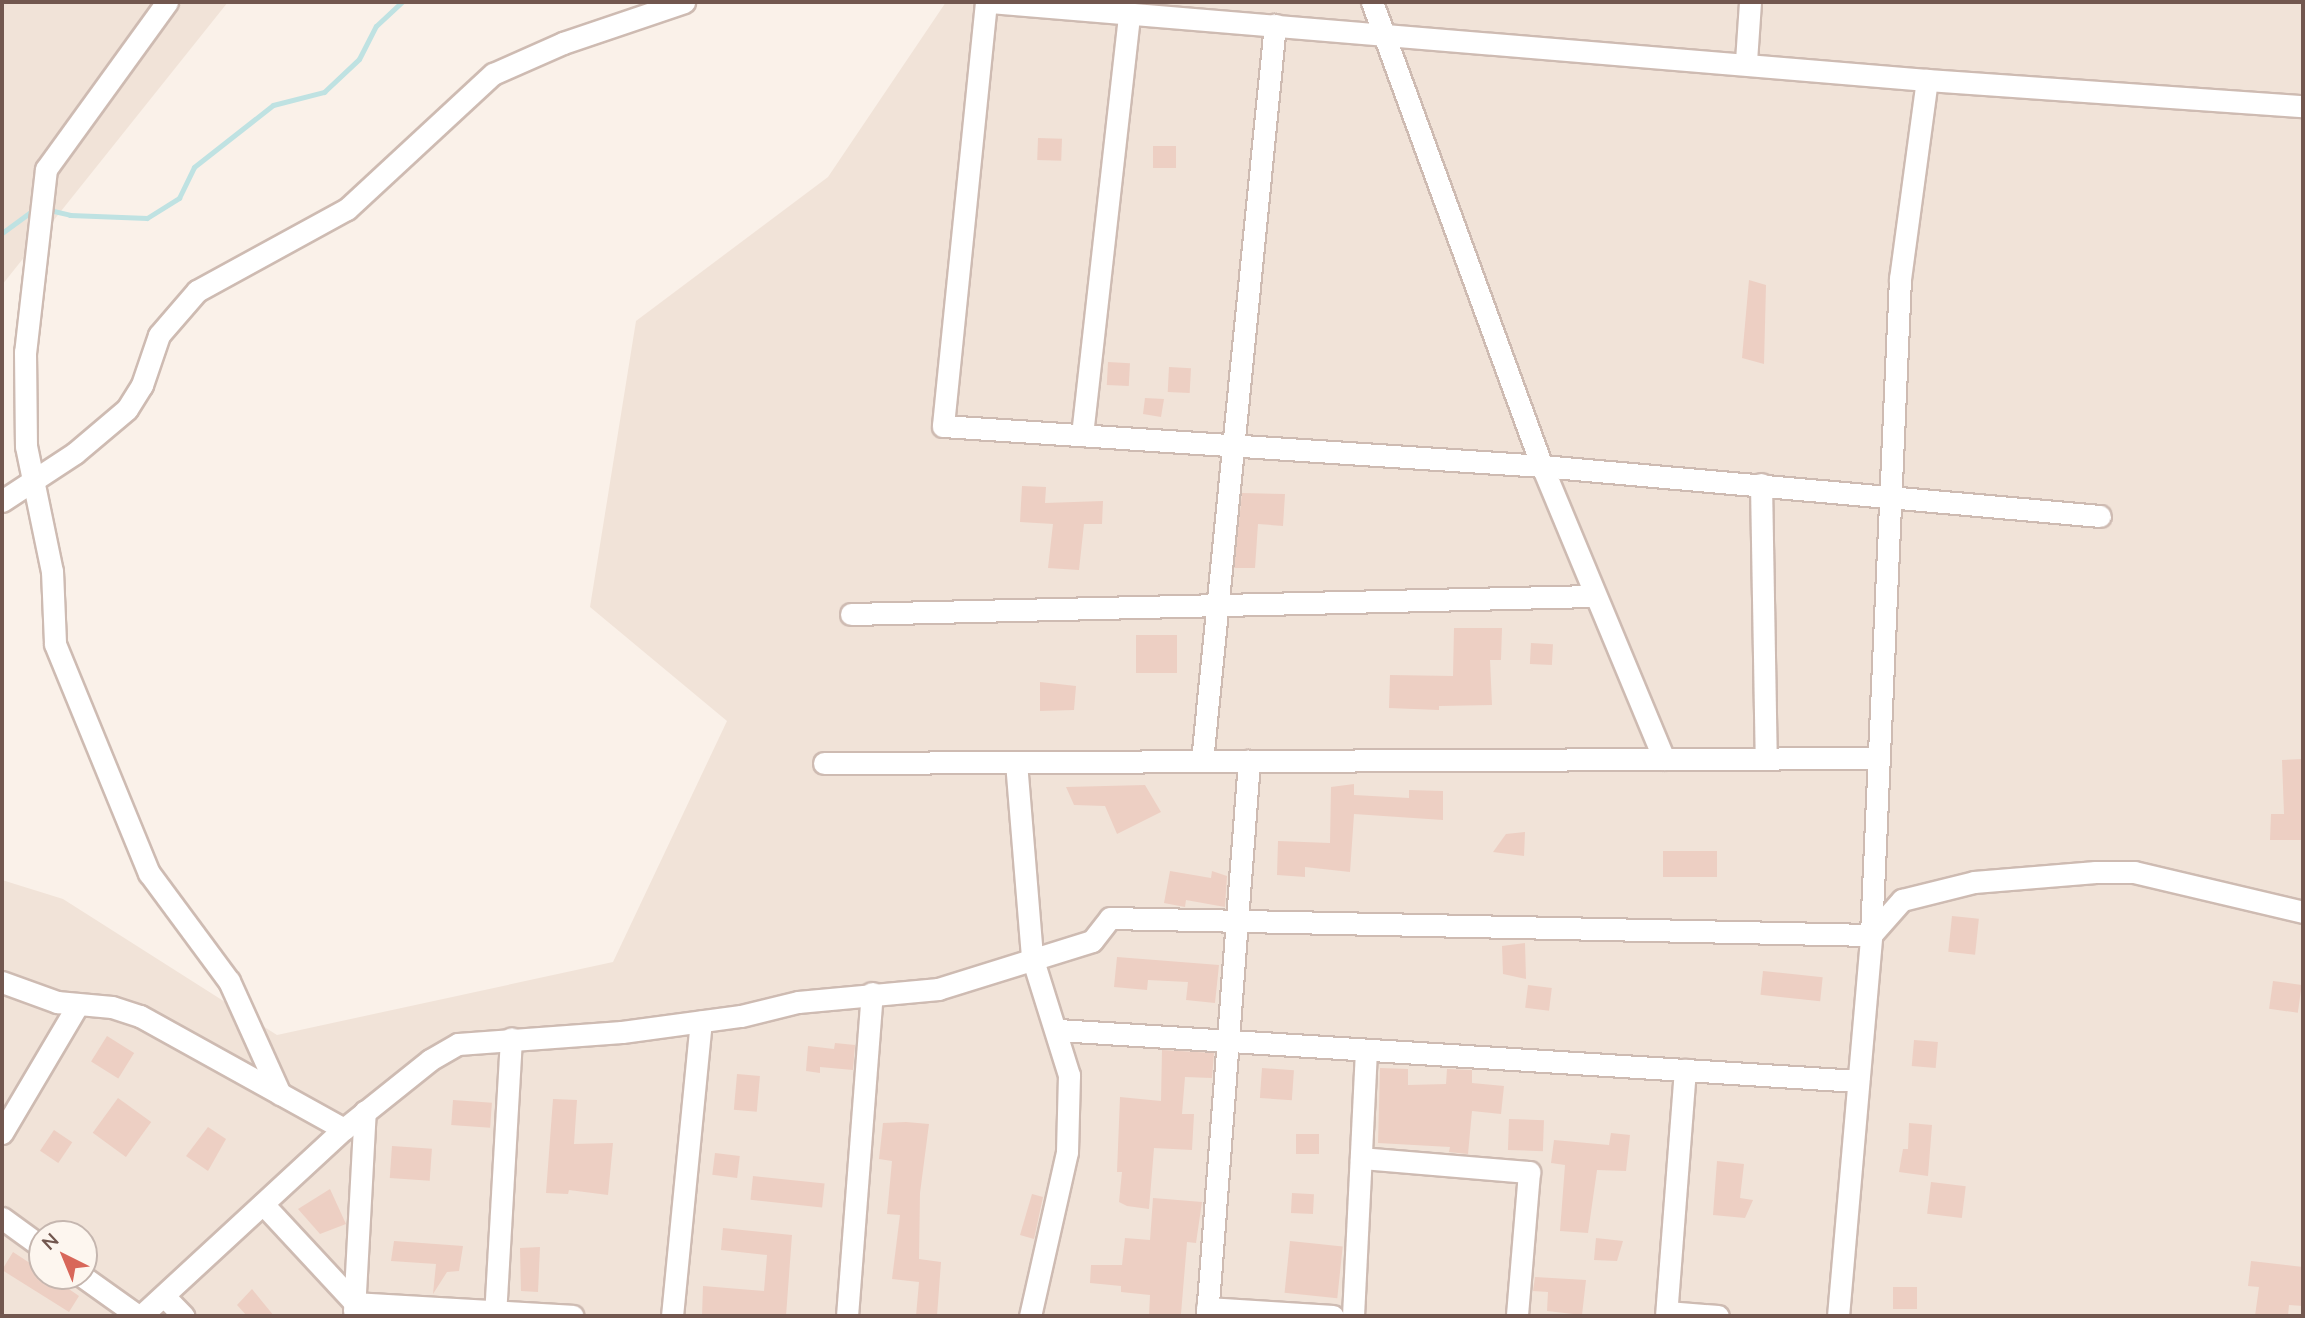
<!DOCTYPE html>
<html>
<head>
<meta charset="utf-8">
<style>
	body { margin:0 }
	#map { position:relative; width:2305px; height:1318px; overflow:hidden; background:#faf1e9; font-family:Mulish,sans-serif }
	div>[style] { position:absolute }
	[style*='--x'] { left:calc(var(--x)*1px); top:calc(var(--y)*1px); width:calc(var(--w)*1px); rotate:calc(var(--a)*1deg) }
	.residential>* { inset:0; background:#f1e3d8 }
	.stream>* { height:5px; margin:-2.5px; padding:0 2.5px; transform-origin:2.5px; border-radius:2.5px; background:#bfe2e2 }
	.building>* { inset:0; background:#edcfc3; transform-origin:0 0 }
	.roads { filter:drop-shadow(2px 0 #cebbb2) drop-shadow(-2px 0 #cebbb2) drop-shadow(0 2px #cebbb2) drop-shadow(0 -2px #cebbb2) }
	.minor>* { height:21px; margin:-10.5px; padding:0 10.5px; transform-origin:10.5px; border-radius:10.5px; background:#fff }
	span { translate:-50% -50%; white-space:nowrap; text-align:center; line-height:1.15; -webkit-text-stroke:5px #fdf6ef; paint-order:stroke }
	.frame { position:absolute; inset:0; border:4px solid #72574f; pointer-events:none }
	.north { position:absolute; left:28px; top:1220px; width:70px; height:70px; box-sizing:border-box; background:#fdf6ef; border:2px solid #c5b6af; border-radius:50%; rotate:317deg; font-size:19px; font-weight:700; line-height:28px; text-align:center; color:#72574f }
	.north::after { content:''; display:block; margin:auto; width:24px; height:32px; background:#d8675a; clip-path:polygon(50% 0,100% 100%,50% 72%,0 100%) }
</style>
</head>
<body>
<div id="map">
	<div class="residential">
		<div style="clip-path:polygon(2px 2px,228px 2px,2px 285px)"></div>
		<div style="clip-path:polygon(evenodd,946px 2px,2303px 2px,2303px 1316px,2px 1316px,2px 880px,63px 899px,277px 1035px,613px 962px,727px 721px,590px 607px,636px 321px,828px 177px,946px 2px,42px 1234px,84px 1234px,84px 1276px,42px 1276px,42px 1234px)"></div>
	</div>
	<div class="stream">
		<div style="--x:45;--y:209;--w:26;--a:13"></div>
		<div style="--x:70;--y:215;--w:77;--a:2.2"></div>
		<div style="--x:147;--y:218;--w:38;--a:-32"></div>
		<div style="--x:179;--y:198;--w:34;--a:-64"></div>
		<div style="--x:194;--y:167;--w:100;--a:-38.1"></div>
		<div style="--x:273;--y:105;--w:53;--a:-14.3"></div>
		<div style="--x:324;--y:92;--w:48;--a:-43.3"></div>
		<div style="--x:359;--y:59;--w:37;--a:-63"></div>
		<div style="--x:376;--y:26;--w:35;--a:-43"></div>
		<div style="--x:2;--y:233;--w:42;--a:-36.3"></div>
	</div>
	<div class="building">
		<div style="left:1038px;top:138px;width:24px;height:22px;rotate:2deg"></div>
		<div style="left:1153px;top:146px;width:23px;height:22px"></div>
		<div style="clip-path:polygon(1749px 280px,1766px 285px,1764px 364px,1742px 358px)"></div>
		<div style="left:1108px;top:362px;width:22px;height:23px;rotate:3deg"></div>
		<div style="left:1169px;top:367px;width:22px;height:25px;rotate:3deg"></div>
		<div style="clip-path:polygon(1145px 398px,1164px 399px,1161px 417px,1143px 414px)"></div>
		<div style="clip-path:polygon(1022px 486px,1046px 487px,1045px 503px,1103px 501px,1102px 524px,1084px 524px,1079px 570px,1048px 568px,1053px 524px,1020px 522px)"></div>
		<div style="clip-path:polygon(1242px 493px,1285px 494px,1283px 526px,1258px 524px,1255px 568px,1234px 568px)"></div>
		<div style="clip-path:polygon(1454px 628px,1502px 628px,1501px 660px,1490px 660px,1492px 705px,1439px 706px,1439px 710px,1389px 708px,1390px 675px,1453px 676px)"></div>
		<div style="left:1136px;top:635px;width:41px;height:38px"></div>
		<div style="left:1531px;top:643px;width:22px;height:21px;rotate:3deg"></div>
		<div style="clip-path:polygon(1040px 682px,1076px 686px,1074px 710px,1040px 711px)"></div>
		<div style="clip-path:polygon(2303px 759px,2303px 840px,2270px 840px,2271px 814px,2284px 814px,2282px 760px)"></div>
		<div style="clip-path:polygon(1354px 784px,1354px 795px,1409px 798px,1409px 790px,1443px 791px,1443px 820px,1354px 814px,1350px 872px,1305px 867px,1305px 877px,1277px 875px,1278px 841px,1330px 843px,1331px 787px)"></div>
		<div style="clip-path:polygon(1145px 785px,1161px 812px,1117px 834px,1105px 806px,1074px 805px,1066px 787px)"></div>
		<div style="clip-path:polygon(1525px 832px,1524px 856px,1493px 852px,1506px 834px)"></div>
		<div style="left:1663px;top:851px;width:54px;height:26px"></div>
		<div style="clip-path:polygon(1170px 871px,1211px 878px,1212px 871px,1227px 876px,1225px 907px,1186px 900px,1185px 907px,1164px 903px)"></div>
		<div style="left:1952px;top:916px;width:27px;height:36px;rotate:6deg"></div>
		<div style="clip-path:polygon(1525px 943px,1526px 979px,1503px 974px,1502px 946px)"></div>
		<div style="clip-path:polygon(1117px 957px,1219px 965px,1215px 1003px,1186px 1000px,1188px 982px,1148px 980px,1147px 990px,1114px 987px)"></div>
		<div style="left:1763px;top:971px;width:60px;height:24px;rotate:6deg"></div>
		<div style="left:2273px;top:981px;width:29px;height:28px;rotate:8deg"></div>
		<div style="left:1528px;top:985px;width:24px;height:23px;rotate:7deg"></div>
		<div style="left:107px;top:1036px;width:32px;height:30px;rotate:32deg"></div>
		<div style="left:1914px;top:1040px;width:24px;height:26px;rotate:5deg"></div>
		<div style="clip-path:polygon(835px 1043px,855px 1045px,853px 1070px,820px 1067px,820px 1073px,806px 1071px,808px 1046px,834px 1049px)"></div>
		<div style="clip-path:polygon(1162px 1050px,1214px 1053px,1212px 1078px,1185px 1077px,1182px 1114px,1194px 1114px,1192px 1150px,1154px 1148px,1149px 1209px,1127px 1206px,1119px 1202px,1122px 1172px,1117px 1172px,1120px 1097px,1161px 1101px)"></div>
		<div style="left:1262px;top:1068px;width:32px;height:30px;rotate:4deg"></div>
		<div style="clip-path:polygon(1380px 1068px,1408px 1069px,1408px 1085px,1446px 1084px,1447px 1069px,1472px 1070px,1472px 1083px,1504px 1086px,1501px 1114px,1472px 1111px,1468px 1154px,1449px 1152px,1450px 1147px,1378px 1143px)"></div>
		<div style="left:737px;top:1074px;width:23px;height:36px;rotate:5deg"></div>
		<div style="left:118px;top:1098px;width:41px;height:43px;rotate:36deg"></div>
		<div style="clip-path:polygon(553px 1099px,577px 1100px,574px 1144px,613px 1143px,608px 1195px,569px 1190px,568px 1194px,546px 1193px)"></div>
		<div style="left:453px;top:1100px;width:39px;height:25px;rotate:4deg"></div>
		<div style="left:1509px;top:1119px;width:35px;height:31px;rotate:2deg"></div>
		<div style="clip-path:polygon(906px 1122px,929px 1124px,920px 1193px,919px 1259px,941px 1262px,937px 1316px,916px 1316px,919px 1282px,892px 1279px,900px 1215px,887px 1214px,892px 1161px,879px 1159px,883px 1123px)"></div>
		<div style="clip-path:polygon(1909px 1123px,1932px 1125px,1928px 1176px,1899px 1172px,1903px 1149px,1908px 1149px)"></div>
		<div style="clip-path:polygon(208px 1127px,226px 1139px,208px 1171px,186px 1156px)"></div>
		<div style="left:54px;top:1130px;width:22px;height:25px;rotate:34deg"></div>
		<div style="clip-path:polygon(1611px 1133px,1630px 1135px,1626px 1171px,1597px 1170px,1588px 1233px,1560px 1231px,1565px 1165px,1551px 1163px,1554px 1140px,1609px 1145px)"></div>
		<div style="left:1296px;top:1134px;width:23px;height:20px"></div>
		<div style="left:392px;top:1146px;width:40px;height:32px;rotate:4deg"></div>
		<div style="left:715px;top:1153px;width:25px;height:22px;rotate:7deg"></div>
		<div style="clip-path:polygon(1717px 1161px,1744px 1164px,1740px 1198px,1753px 1200px,1745px 1218px,1713px 1215px)"></div>
		<div style="left:753px;top:1176px;width:72px;height:24px;rotate:6deg"></div>
		<div style="left:1931px;top:1182px;width:35px;height:32px;rotate:7deg"></div>
		<div style="clip-path:polygon(330px 1189px,346px 1224px,320px 1234px,298px 1209px)"></div>
		<div style="left:1292px;top:1193px;width:22px;height:20px;rotate:3deg"></div>
		<div style="clip-path:polygon(1032px 1194px,1043px 1197px,1034px 1239px,1020px 1235px)"></div>
		<div style="clip-path:polygon(1153px 1198px,1202px 1202px,1196px 1243px,1187px 1242px,1181px 1314px,1176px 1316px,1149px 1316px,1150px 1295px,1121px 1292px,1121px 1286px,1090px 1283px,1091px 1265px,1122px 1265px,1125px 1238px,1150px 1240px)"></div>
		<div style="clip-path:polygon(723px 1228px,792px 1235px,786px 1316px,702px 1316px,703px 1286px,764px 1291px,767px 1255px,721px 1250px)"></div>
		<div style="clip-path:polygon(1596px 1238px,1623px 1241px,1617px 1261px,1594px 1260px)"></div>
		<div style="clip-path:polygon(394px 1241px,463px 1246px,459px 1271px,447px 1272px,433px 1294px,436px 1264px,391px 1261px)"></div>
		<div style="left:1290px;top:1241px;width:53px;height:52px;rotate:6deg"></div>
		<div style="clip-path:polygon(540px 1247px,538px 1292px,521px 1291px,520px 1248px)"></div>
		<div style="clip-path:polygon(13px 1252px,42px 1271px,42px 1276px,50px 1276px,79px 1296px,69px 1312px,2px 1270px)"></div>
		<div style="clip-path:polygon(2251px 1261px,2303px 1267px,2303px 1306px,2289px 1305px,2288px 1316px,2255px 1316px,2259px 1287px,2248px 1286px)"></div>
		<div style="clip-path:polygon(1535px 1277px,1586px 1280px,1582px 1315px,1547px 1311px,1548px 1292px,1533px 1291px)"></div>
		<div style="left:1893px;top:1287px;width:24px;height:22px"></div>
		<div style="clip-path:polygon(252px 1289px,274px 1316px,247px 1316px,237px 1305px)"></div>
	</div>
	<div class="roads">
		<div class="minor">
			<div style="--x:167;--y:2;--w:206;--a:125.9"></div>
			<div style="--x:46;--y:169;--w:184;--a:96.5"></div>
			<div style="--x:25;--y:352;--w:94;--a:89.4"></div>
			<div style="--x:26;--y:446;--w:128;--a:78.3"></div>
			<div style="--x:52;--y:571;--w:73;--a:87.6"></div>
			<div style="--x:55;--y:644;--w:248;--a:67.7"></div>
			<div style="--x:149;--y:873;--w:134;--a:53.5"></div>
			<div style="--x:229;--y:981;--w:124;--a:65.7"></div>
			<div style="--x:986;--y:2;--w:426;--a:95.8"></div>
			<div style="--x:943;--y:426;--w:600;--a:3.82"></div>
			<div style="--x:1542;--y:466;--w:560;--a:5.12"></div>
			<div style="--x:990;--y:2;--w:940;--a:4.76"></div>
			<div style="--x:1927;--y:80;--w:377;--a:4"></div>
			<div style="--x:1372;--y:2;--w:494;--a:69.9"></div>
			<div style="--x:1542;--y:466;--w:317;--a:67.4"></div>
			<div style="--x:1746;--y:61;--w:59;--a:-86.1"></div>
			<div style="--x:1082;--y:435;--w:424;--a:-83.6"></div>
			<div style="--x:1761;--y:484;--w:274;--a:89"></div>
			<div style="--x:2;--y:501;--w:87;--a:-33.3"></div>
			<div style="--x:75;--y:453;--w:68;--a:-40.2"></div>
			<div style="--x:127;--y:409;--w:28;--a:-58"></div>
			<div style="--x:142;--y:385;--w:53;--a:-71.2"></div>
			<div style="--x:159;--y:335;--w:58;--a:-49.2"></div>
			<div style="--x:197;--y:291;--w:171;--a:-28.7"></div>
			<div style="--x:347;--y:209;--w:199;--a:-42.8"></div>
			<div style="--x:493;--y:74;--w:77;--a:-23.9"></div>
			<div style="--x:563;--y:43;--w:128;--a:-18.7"></div>
			<div style="--x:851;--y:614;--w:742;--a:-1.39"></div>
			<div style="--x:1202;--y:761;--w:740;--a:-84.34"></div>
			<div style="--x:1016;--y:762;--w:196;--a:85.3"></div>
			<div style="--x:1032;--y:957;--w:124;--a:72.6"></div>
			<div style="--x:1069;--y:1075;--w:77;--a:91.5"></div>
			<div style="--x:1067;--y:1152;--w:168;--a:102.7"></div>
			<div style="--x:824;--y:763;--w:1051;--a:-0.27"></div>
			<div style="--x:2;--y:982;--w:59;--a:20"></div>
			<div style="--x:57;--y:1002;--w:55;--a:5.2"></div>
			<div style="--x:112;--y:1007;--w:29;--a:18"></div>
			<div style="--x:140;--y:1016;--w:233;--a:29"></div>
			<div style="--x:1058;--y:1030;--w:802;--a:3.65"></div>
			<div style="--x:2;--y:1133;--w:147;--a:-59.4"></div>
			<div style="--x:1361;--y:1158;--w:169;--a:4.8"></div>
			<div style="--x:1529;--y:1172;--w:144;--a:94.8"></div>
			<div style="--x:263;--y:1204;--w:135;--a:47.1"></div>
			<div style="--x:355;--y:1303;--w:218;--a:3.4"></div>
			<div style="--x:2;--y:1218;--w:49;--a:35.9"></div>
			<div style="--x:82;--y:1276;--w:69;--a:35.5"></div>
			<div style="--x:164;--y:1296;--w:28;--a:46"></div>
			<div style="--x:1207;--y:1308;--w:126;--a:3.6"></div>
			<div style="--x:354;--y:1311;--w:200;--a:-86.9"></div>
			<div style="--x:1667;--y:1312;--w:51;--a:4.5"></div>
			<div style="--x:141;--y:1316;--w:276;--a:-42.7"></div>
			<div style="--x:344;--y:1129;--w:110;--a:-38.7"></div>
			<div style="--x:430;--y:1060;--w:32;--a:-30"></div>
			<div style="--x:458;--y:1044;--w:164;--a:-4.2"></div>
			<div style="--x:622;--y:1032;--w:120;--a:-7.7"></div>
			<div style="--x:741;--y:1016;--w:59;--a:-13.8"></div>
			<div style="--x:798;--y:1002;--w:141;--a:-5.3"></div>
			<div style="--x:938;--y:989;--w:161;--a:-17.3"></div>
			<div style="--x:1092;--y:941;--w:29;--a:-52"></div>
			<div style="--x:1110;--y:918;--w:761;--a:1.28"></div>
			<div style="--x:1871;--y:935;--w:47;--a:-48.5"></div>
			<div style="--x:1902;--y:900;--w:74;--a:-14"></div>
			<div style="--x:1974;--y:882;--w:122;--a:-4.7"></div>
			<div style="--x:2096;--y:872;--w:38;--a:0"></div>
			<div style="--x:2134;--y:872;--w:174;--a:13.3"></div>
			<div style="--x:495;--y:1316;--w:278;--a:-86.7"></div>
			<div style="--x:672;--y:1316;--w:296;--a:-84.4"></div>
			<div style="--x:847;--y:1316;--w:324;--a:-85.6"></div>
			<div style="--x:1207;--y:1316;--w:557;--a:-85.67"></div>
			<div style="--x:1353;--y:1316;--w:266;--a:-87.2"></div>
			<div style="--x:1666;--y:1316;--w:247;--a:-85.6"></div>
			<div style="--x:1838;--y:1316;--w:382;--a:-85"></div>
			<div style="--x:1871;--y:935;--w:657;--a:-87.47"></div>
			<div style="--x:1900;--y:279;--w:201;--a:-82.3"></div>
		</div>
	</div>
	<div class="frame"></div>
	<div class="north">N</div>
</div>
</body>
</html>
